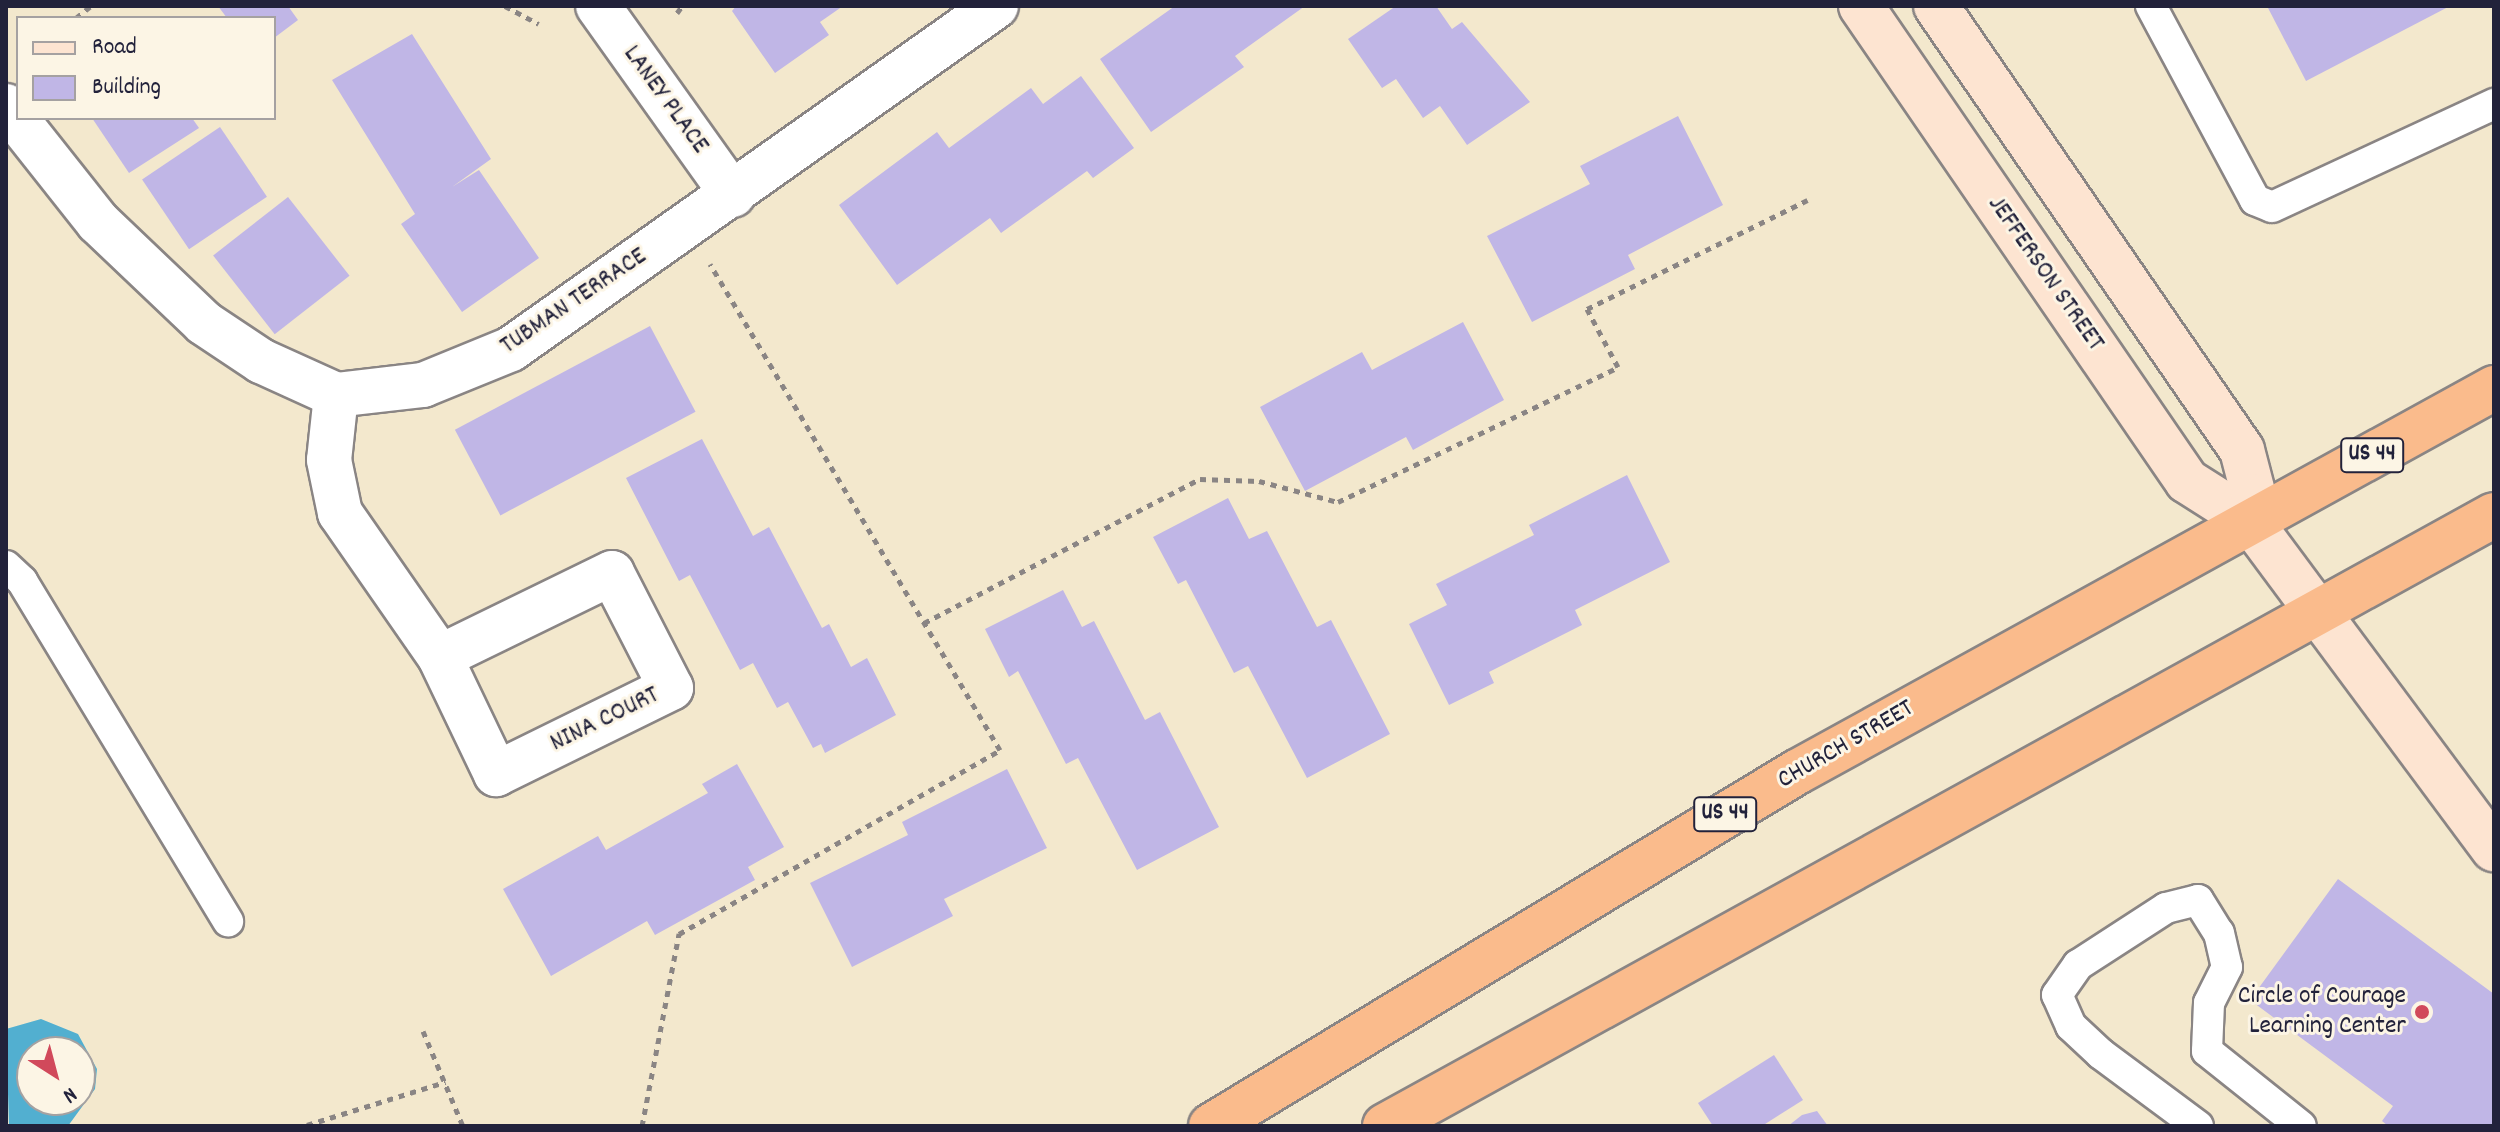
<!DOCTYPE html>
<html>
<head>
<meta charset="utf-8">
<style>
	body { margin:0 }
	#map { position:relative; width:2500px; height:1132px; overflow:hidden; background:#f3e8cd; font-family:Dekko,sans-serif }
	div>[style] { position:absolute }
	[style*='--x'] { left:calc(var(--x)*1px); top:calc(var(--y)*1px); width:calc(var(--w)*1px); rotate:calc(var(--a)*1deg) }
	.water>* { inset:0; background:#52afd0 }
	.building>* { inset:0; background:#c0b6e6; transform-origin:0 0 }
	.path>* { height:5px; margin-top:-2.5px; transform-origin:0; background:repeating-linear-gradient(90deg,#8a8584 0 6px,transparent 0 12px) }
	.roads { filter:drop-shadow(2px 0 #8a8584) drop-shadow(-2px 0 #8a8584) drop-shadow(0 2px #8a8584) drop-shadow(0 -2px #8a8584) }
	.lane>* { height:30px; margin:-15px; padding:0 15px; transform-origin:15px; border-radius:15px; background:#fff }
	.street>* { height:44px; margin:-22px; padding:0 22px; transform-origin:22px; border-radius:22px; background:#fff }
	.secondary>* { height:44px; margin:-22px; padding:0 22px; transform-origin:22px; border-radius:22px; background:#fde4d1 }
	.highway>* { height:44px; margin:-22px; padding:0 22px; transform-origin:22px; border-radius:22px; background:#fabb8c }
	.dots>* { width:22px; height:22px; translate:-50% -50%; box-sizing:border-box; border:4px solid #fcf5e5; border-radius:50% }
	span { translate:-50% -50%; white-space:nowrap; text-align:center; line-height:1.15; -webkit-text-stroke:6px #fcf5e5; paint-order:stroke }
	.shield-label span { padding:2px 6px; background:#fcf5e5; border:2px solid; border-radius:6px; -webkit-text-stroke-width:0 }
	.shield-label { font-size:24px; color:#22223b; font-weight:700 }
	.street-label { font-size:26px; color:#22223b }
	.poi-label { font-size:26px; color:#22223b }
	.right { translate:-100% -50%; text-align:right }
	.frame { position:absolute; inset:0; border:8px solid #22223b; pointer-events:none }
	.legend { position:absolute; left:16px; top:16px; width:260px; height:104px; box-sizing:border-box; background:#fcf5e5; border:2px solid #a5a1a1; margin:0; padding:10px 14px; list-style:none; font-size:24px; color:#22223b }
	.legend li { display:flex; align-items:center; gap:16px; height:40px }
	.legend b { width:40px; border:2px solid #a5a1a1 }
	.north { position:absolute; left:16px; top:1036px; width:80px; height:80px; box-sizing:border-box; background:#fcf5e5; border:2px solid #a5a1a1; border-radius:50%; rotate:144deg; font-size:22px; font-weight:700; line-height:32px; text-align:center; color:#22223b }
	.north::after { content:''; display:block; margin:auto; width:28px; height:36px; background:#d1495b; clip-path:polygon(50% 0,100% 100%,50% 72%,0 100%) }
</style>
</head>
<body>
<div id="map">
	<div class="water">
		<div style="clip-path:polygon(evenodd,41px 1019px,78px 1034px,97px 1069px,95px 1089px,68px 1126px,9px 1126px,6px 1029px,41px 1019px,32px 1052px,80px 1052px,80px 1100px,32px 1100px,32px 1052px)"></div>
	</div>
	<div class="building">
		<div style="clip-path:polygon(218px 6px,288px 6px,298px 20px,274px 38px,274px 18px,227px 18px)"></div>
		<div style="clip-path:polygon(736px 6px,843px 6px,820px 22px,829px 35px,775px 73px,732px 11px)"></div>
		<div style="clip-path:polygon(1175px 6px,1305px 6px,1235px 56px,1244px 67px,1151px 132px,1100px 59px)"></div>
		<div style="clip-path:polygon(1396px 6px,1436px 6px,1452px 29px,1462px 22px,1530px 102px,1467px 145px,1440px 106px,1423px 118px,1396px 79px,1382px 88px,1348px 39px)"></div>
		<div style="clip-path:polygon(2267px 6px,2450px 6px,2306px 81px)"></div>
		<div style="clip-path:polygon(412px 34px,491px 159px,452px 187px,479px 170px,539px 258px,462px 312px,401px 224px,415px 214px,332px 80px)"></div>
		<div style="clip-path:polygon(1081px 76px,1134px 148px,1093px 178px,1087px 171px,1001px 233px,990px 218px,897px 285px,839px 205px,937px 132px,949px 148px,1031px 88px,1043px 104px)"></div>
		<div style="clip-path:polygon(1678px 116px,1723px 205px,1628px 255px,1635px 269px,1532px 322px,1487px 236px,1590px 184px,1580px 166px)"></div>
		<div style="clip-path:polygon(92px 118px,192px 118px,199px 128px,129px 173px)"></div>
		<div style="left:220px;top:127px;width:84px;height:94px;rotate:56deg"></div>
		<div style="left:288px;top:197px;width:100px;height:95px;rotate:52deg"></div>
		<div style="clip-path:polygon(1463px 322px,1504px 400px,1413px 450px,1406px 437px,1305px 491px,1260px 407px,1362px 352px,1372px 370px)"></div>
		<div style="left:650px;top:326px;width:97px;height:221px;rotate:62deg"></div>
		<div style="clip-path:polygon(702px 439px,753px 536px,769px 527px,822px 628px,829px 624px,851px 667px,867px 658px,896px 715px,825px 753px,821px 744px,813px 748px,788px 702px,777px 708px,753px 663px,740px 670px,690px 575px,679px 581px,626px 478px)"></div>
		<div style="clip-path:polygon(1627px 475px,1670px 562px,1575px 610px,1582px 625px,1489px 672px,1494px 683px,1449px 705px,1409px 624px,1447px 605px,1436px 584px,1534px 535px,1529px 525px)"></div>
		<div style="clip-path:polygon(1228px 498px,1249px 539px,1267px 531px,1317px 627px,1331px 620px,1390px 734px,1307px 778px,1248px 666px,1234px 673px,1186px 580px,1178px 584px,1153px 537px)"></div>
		<div style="clip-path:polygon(1063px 590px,1082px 627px,1094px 621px,1145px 720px,1160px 712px,1219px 827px,1137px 870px,1078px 758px,1066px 764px,1018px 671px,1009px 677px,985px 629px)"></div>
		<div style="clip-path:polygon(737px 764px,784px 847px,748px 867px,755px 880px,655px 935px,647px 921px,551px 976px,503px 889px,598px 836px,606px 850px,708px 793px,702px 784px)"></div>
		<div style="clip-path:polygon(1007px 769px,1047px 848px,944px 899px,953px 916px,852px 967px,810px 883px,908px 835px,902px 822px)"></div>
		<div style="clip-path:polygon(2338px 879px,2494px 994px,2494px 1126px,2388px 1126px,2382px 1121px,2393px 1106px,2250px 1000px)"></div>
		<div style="clip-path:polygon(1774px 1055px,1803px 1100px,1762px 1126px,1713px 1126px,1698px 1103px)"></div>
		<div style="clip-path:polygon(1817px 1111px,1828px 1126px,1788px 1126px,1802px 1115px)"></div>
	</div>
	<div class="path">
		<div style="--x:505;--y:6;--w:38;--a:28"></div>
		<div style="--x:677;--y:13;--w:9;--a:-54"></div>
		<div style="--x:76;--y:18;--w:19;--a:-39"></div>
		<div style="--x:924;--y:623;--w:311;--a:-27.6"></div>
		<div style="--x:1200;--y:479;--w:59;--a:1.9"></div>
		<div style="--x:1259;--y:481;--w:82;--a:14.9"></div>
		<div style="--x:1338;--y:502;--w:311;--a:-25.7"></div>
		<div style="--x:1618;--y:367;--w:66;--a:-118.1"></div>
		<div style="--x:1587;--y:309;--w:246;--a:-26.3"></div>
		<div style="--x:423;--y:1031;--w:103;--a:67.2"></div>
		<div style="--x:307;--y:1125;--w:145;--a:-17.3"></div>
		<div style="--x:642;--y:1126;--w:196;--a:-79.1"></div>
		<div style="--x:679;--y:934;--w:370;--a:-29.8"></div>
		<div style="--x:1000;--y:750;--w:566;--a:-120.82"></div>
	</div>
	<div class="roads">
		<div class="lane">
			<div style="--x:2151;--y:6;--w:220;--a:61.8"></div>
			<div style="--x:2255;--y:200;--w:18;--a:22"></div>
			<div style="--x:2272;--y:207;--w:245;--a:-24.9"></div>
			<div style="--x:6;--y:566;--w:22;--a:43"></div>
			<div style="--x:22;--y:581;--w:398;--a:58.8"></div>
			<div style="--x:2198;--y:1126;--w:121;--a:-143.4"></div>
			<div style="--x:2101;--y:1054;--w:41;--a:-137"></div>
			<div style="--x:2071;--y:1026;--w:34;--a:-114"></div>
			<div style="--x:2057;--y:995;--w:37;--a:-55"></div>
			<div style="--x:2078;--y:965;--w:105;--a:-32.9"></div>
			<div style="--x:2166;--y:908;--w:33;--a:-14"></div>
			<div style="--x:2198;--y:900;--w:39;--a:58"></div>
			<div style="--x:2219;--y:933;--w:35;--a:77"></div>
			<div style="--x:2227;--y:967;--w:40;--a:116.6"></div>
			<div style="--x:2209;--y:1003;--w:48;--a:92.4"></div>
			<div style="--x:2207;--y:1051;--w:120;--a:38.6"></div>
		</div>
		<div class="street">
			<div style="--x:598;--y:6;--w:232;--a:54.5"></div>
			<div style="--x:6;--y:106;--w:148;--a:51.6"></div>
			<div style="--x:98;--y:222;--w:146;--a:43.6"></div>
			<div style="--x:204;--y:323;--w:69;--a:33.7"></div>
			<div style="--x:261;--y:361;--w:82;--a:24.4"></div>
			<div style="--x:336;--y:395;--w:88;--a:-6.6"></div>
			<div style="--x:423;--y:385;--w:95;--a:-22.2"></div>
			<div style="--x:511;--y:349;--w:594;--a:-35.27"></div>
			<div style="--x:336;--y:395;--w:65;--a:96.1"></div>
			<div style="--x:329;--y:460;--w:54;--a:78.3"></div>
			<div style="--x:340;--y:513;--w:175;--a:55.2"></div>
			<div style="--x:440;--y:657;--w:130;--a:64.4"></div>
			<div style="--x:496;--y:774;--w:195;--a:-26.2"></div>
			<div style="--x:671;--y:688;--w:129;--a:-117.2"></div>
			<div style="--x:612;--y:573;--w:191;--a:154"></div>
		</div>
		<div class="secondary">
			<div style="--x:1861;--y:6;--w:576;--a:55.54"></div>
			<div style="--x:2187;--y:481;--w:75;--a:32.4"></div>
			<div style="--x:2250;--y:521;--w:409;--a:53.4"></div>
			<div style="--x:1936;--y:6;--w:539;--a:55.43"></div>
			<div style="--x:2242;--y:450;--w:48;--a:75.4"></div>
			<div style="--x:2254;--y:496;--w:25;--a:99"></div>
		</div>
		<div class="highway">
			<div style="--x:1211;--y:1126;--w:685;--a:-31.14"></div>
			<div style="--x:1797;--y:772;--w:796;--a:-28.85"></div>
			<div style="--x:1385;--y:1126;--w:1266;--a:-28.85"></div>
		</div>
	</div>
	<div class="dots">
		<div style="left:2422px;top:1012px;background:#d1495b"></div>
	</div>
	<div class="shield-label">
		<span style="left:2372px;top:455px">US 44</span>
		<span style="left:1725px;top:814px">US 44</span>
	</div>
	<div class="street-label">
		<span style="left:665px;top:100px;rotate:54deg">LANEY PLACE</span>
		<span style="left:2045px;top:274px;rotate:55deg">JEFFERSON STREET</span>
		<span style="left:574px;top:302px;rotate:-34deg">TUBMAN TERRACE</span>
		<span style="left:605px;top:720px;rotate:-26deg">NINA COURT</span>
		<span style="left:1846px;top:745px;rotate:-30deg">CHURCH STREET</span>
	</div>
	<div class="poi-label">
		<span class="right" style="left:2406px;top:1012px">Circle of Courage<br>Learning Center</span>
	</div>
	<div class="frame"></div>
	<ul class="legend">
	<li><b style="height:10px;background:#fde4d1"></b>Road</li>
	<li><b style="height:22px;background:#c0b6e6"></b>Building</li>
	</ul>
	<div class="north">N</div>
</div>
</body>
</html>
